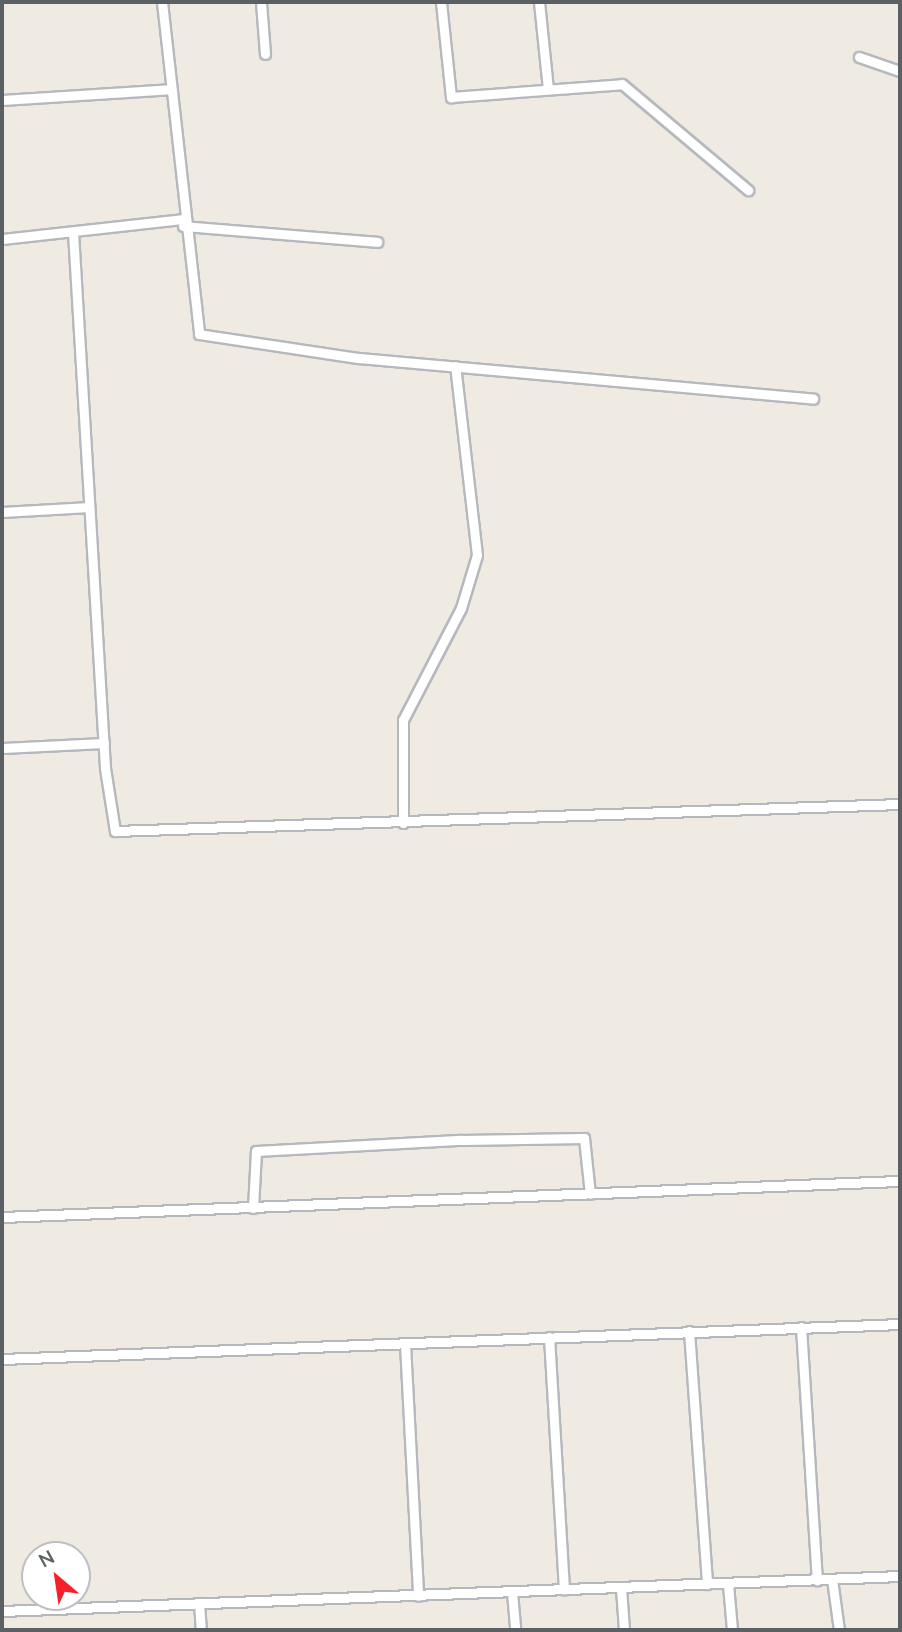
<!DOCTYPE html>
<html>
<head>
<meta charset="utf-8">
<style>
	body { margin:0 }
	#map { position:relative; width:902px; height:1632px; overflow:hidden; background:#efeae2; font-family:"Nunito Sans",sans-serif }
	div>[style] { position:absolute }
	[style*='--x'] { left:calc(var(--x)*1px); top:calc(var(--y)*1px); width:calc(var(--w)*1px); rotate:calc(var(--a)*1deg) }
	.roads { filter:drop-shadow(2px 0 #b5b9be) drop-shadow(-2px 0 #b5b9be) drop-shadow(0 2px #b5b9be) drop-shadow(0 -2px #b5b9be) }
	.minor>* { height:9px; margin:-4.5px; padding:0 4.5px; transform-origin:4.5px; border-radius:4.5px; background:#fff }
	span { translate:-50% -50%; white-space:nowrap; text-align:center; line-height:1.15; -webkit-text-stroke:5px #fff; paint-order:stroke }
	.frame { position:absolute; inset:0; border:4px solid #5a6064; pointer-events:none }
	.north { position:absolute; left:21px; top:1541px; width:70px; height:70px; box-sizing:border-box; background:#fff; border:2px solid #bdbfc1; border-radius:50%; rotate:331deg; font-size:19px; font-weight:700; line-height:28px; text-align:center; color:#5a6064 }
	.north::after { content:''; display:block; margin:auto; width:24px; height:32px; background:#f71f29; clip-path:polygon(50% 0,100% 100%,50% 72%,0 100%) }
</style>
</head>
<body>
<div id="map">
	<div class="roads">
		<div class="minor">
			<div style="--x:162;--y:2;--w:334;--a:83.6"></div>
			<div style="--x:199;--y:334;--w:161;--a:8.6"></div>
			<div style="--x:358;--y:358;--w:457;--a:5.1"></div>
			<div style="--x:261;--y:2;--w:52;--a:85.6"></div>
			<div style="--x:441;--y:2;--w:96;--a:84"></div>
			<div style="--x:451;--y:97;--w:171;--a:-4.3"></div>
			<div style="--x:622;--y:84;--w:165;--a:40.1"></div>
			<div style="--x:539;--y:2;--w:87;--a:84.1"></div>
			<div style="--x:859;--y:57;--w:43;--a:18.9"></div>
			<div style="--x:2;--y:100;--w:168;--a:-3.7"></div>
			<div style="--x:183;--y:226;--w:195;--a:4.7"></div>
			<div style="--x:73;--y:232;--w:537;--a:86.58"></div>
			<div style="--x:105;--y:768;--w:64;--a:81"></div>
			<div style="--x:115;--y:831;--w:785;--a:-1.97"></div>
			<div style="--x:2;--y:239;--w:181;--a:-6.3"></div>
			<div style="--x:2;--y:512;--w:87;--a:-3.3"></div>
			<div style="--x:2;--y:748;--w:102;--a:-2.8"></div>
			<div style="--x:403;--y:823;--w:103;--a:-90"></div>
			<div style="--x:403;--y:720;--w:126;--a:-62.6"></div>
			<div style="--x:461;--y:608;--w:55;--a:-73.2"></div>
			<div style="--x:477;--y:555;--w:190;--a:-96.6"></div>
			<div style="--x:253;--y:1208;--w:57;--a:-87"></div>
			<div style="--x:256;--y:1151;--w:206;--a:-3.1"></div>
			<div style="--x:462;--y:1140;--w:122;--a:-0.9"></div>
			<div style="--x:584;--y:1138;--w:56;--a:83.9"></div>
			<div style="--x:2;--y:1217;--w:899;--a:-2.3"></div>
			<div style="--x:801;--y:1327;--w:254;--a:86.4"></div>
			<div style="--x:689;--y:1331;--w:254;--a:85.9"></div>
			<div style="--x:549;--y:1337;--w:253;--a:86.6"></div>
			<div style="--x:405;--y:1344;--w:252;--a:87"></div>
			<div style="--x:2;--y:1359;--w:899;--a:-2.23"></div>
			<div style="--x:832;--y:1579;--w:51;--a:82.2"></div>
			<div style="--x:728;--y:1584;--w:46;--a:85"></div>
			<div style="--x:621;--y:1588;--w:42;--a:85.9"></div>
			<div style="--x:512;--y:1592;--w:38;--a:85"></div>
			<div style="--x:199;--y:1603;--w:27;--a:86"></div>
			<div style="--x:2;--y:1611;--w:899;--a:-2.23"></div>
		</div>
	</div>
	<div class="frame"></div>
	<div class="north">N</div>
</div>
</body>
</html>
